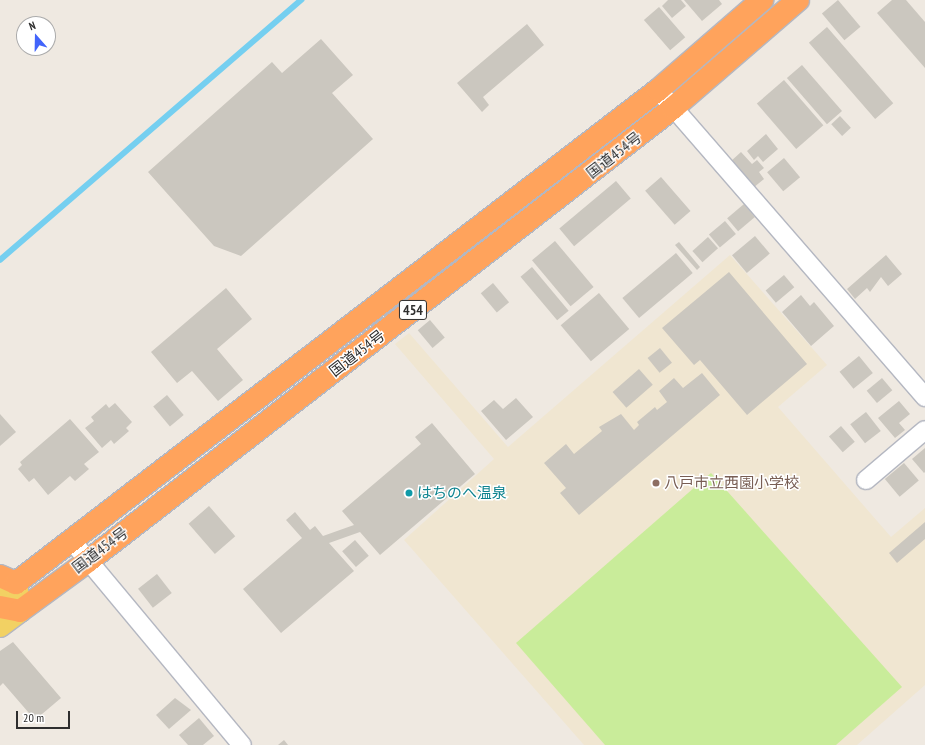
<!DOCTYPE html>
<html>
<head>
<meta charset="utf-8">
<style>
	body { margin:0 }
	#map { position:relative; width:925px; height:745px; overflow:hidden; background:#efe9e1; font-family:"PT Sans Narrow","Noto Sans JP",sans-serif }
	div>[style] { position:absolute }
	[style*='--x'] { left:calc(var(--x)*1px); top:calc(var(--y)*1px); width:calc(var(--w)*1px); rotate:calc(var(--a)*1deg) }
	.education>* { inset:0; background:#f0e6d1 }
	.pitch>* { inset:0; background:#c9ec9a }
	.stream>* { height:5.5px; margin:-2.75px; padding:0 2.75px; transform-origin:2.75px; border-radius:2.75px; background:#75cff0 }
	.building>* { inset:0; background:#cbc7bf; transform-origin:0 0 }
	.roads { filter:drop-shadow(1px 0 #b4b7c1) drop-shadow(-1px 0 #b4b7c1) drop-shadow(0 1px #b4b7c1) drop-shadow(0 -1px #b4b7c1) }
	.minor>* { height:18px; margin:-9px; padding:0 9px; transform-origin:9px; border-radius:9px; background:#fff }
	.major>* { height:22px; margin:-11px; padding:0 11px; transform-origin:11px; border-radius:11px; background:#f2d163 }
	.highway>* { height:22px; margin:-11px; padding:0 11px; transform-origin:11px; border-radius:11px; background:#ffa35c }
	.dots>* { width:11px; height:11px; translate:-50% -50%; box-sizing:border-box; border:2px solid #fff; border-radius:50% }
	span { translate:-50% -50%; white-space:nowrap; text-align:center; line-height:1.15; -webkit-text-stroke:3px #fff; paint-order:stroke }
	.shield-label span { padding:1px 3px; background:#fff; border:1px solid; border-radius:3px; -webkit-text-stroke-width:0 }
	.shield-label { font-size:14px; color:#2e2e2e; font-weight:700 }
	.street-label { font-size:15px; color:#2e2e2e }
	.education-label { font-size:15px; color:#785e54 }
	.left { translate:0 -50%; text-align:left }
	.culture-label { font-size:15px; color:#0d838f }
	.north { position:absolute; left:16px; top:16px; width:40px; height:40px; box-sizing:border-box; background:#fff; border:1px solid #ababab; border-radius:50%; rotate:340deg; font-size:11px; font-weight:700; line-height:16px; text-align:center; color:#2e2e2e }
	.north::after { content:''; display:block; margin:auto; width:14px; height:18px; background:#4264fb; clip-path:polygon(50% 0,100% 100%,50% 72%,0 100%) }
	.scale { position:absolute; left:16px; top:711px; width:54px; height:18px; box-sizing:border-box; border:2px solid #2e2e2e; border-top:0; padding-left:5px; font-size:12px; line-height:14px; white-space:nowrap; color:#2e2e2e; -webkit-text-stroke:3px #fff; paint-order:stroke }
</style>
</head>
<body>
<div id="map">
	<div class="education">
		<div style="clip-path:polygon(730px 255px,827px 365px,778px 407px,891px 537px,925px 508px,925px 685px,857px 745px,584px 745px,404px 540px,494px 459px,395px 344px,409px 333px,508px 447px)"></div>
	</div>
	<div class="pitch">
		<div style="clip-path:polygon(711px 473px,902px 687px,836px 745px,605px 745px,516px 643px)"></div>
	</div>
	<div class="stream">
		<div style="--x:0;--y:260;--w:398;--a:-40.8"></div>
	</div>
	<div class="building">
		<div style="clip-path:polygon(668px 0,681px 0,686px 6px,672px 18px,662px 6px)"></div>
		<div style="clip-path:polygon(684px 0,719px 0,722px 4px,702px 21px)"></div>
		<div style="left:838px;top:0;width:35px;height:21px;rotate:50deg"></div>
		<div style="clip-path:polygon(892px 0,906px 0,925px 22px,925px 68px,877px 13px)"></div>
		<div style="left:659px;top:7px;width:40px;height:20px;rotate:49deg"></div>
		<div style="clip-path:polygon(527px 24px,544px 45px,483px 97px,489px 105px,482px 112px,457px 83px)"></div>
		<div style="left:827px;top:27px;width:101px;height:24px;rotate:49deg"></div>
		<div style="clip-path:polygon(321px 39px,353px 75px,332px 93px,373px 139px,241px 256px,214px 246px,148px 172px,272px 62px,282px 73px)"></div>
		<div style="left:802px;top:65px;width:61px;height:20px;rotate:49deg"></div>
		<div style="left:784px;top:80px;width:60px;height:36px;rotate:49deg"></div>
		<div style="left:840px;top:116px;width:16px;height:12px;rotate:47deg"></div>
		<div style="clip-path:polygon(766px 134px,778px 149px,763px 162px,758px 156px,754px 160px,747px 151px)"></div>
		<div style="clip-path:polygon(741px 152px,752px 164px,757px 160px,764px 168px,759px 172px,764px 179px,753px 188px,730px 162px)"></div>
		<div style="left:784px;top:158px;width:25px;height:22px;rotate:50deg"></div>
		<div style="left:661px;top:177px;width:45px;height:21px;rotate:49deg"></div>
		<div style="left:616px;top:181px;width:23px;height:74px;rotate:50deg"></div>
		<div style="left:744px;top:204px;width:17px;height:22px;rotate:50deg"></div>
		<div style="left:725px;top:221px;width:17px;height:21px;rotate:50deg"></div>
		<div style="left:755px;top:236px;width:23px;height:30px;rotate:50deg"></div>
		<div style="left:708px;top:237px;width:15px;height:21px;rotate:48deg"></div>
		<div style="left:555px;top:241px;width:60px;height:30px;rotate:50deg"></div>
		<div style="clip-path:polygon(679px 242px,700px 267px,697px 270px,675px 245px)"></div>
		<div style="left:676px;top:253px;width:26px;height:70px;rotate:50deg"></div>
		<div style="clip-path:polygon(886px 255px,902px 274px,888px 286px,881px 277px,870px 292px,867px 288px,855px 299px,847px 289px)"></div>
		<div style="left:532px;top:267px;width:57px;height:15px;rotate:50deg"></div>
		<div style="clip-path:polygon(729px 272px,807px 364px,747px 415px,700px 360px,694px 365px,662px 328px)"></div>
		<div style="left:784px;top:275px;width:16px;height:24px;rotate:50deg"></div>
		<div style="left:493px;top:283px;width:25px;height:16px;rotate:50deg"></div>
		<div style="clip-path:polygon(226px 288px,252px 319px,217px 349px,243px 380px,218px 401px,192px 371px,177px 383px,151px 352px)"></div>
		<div style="left:599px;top:293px;width:47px;height:50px;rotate:50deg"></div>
		<div style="clip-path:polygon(801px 295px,810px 306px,814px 302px,834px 326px,811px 346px,782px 312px)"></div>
		<div style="left:430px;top:320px;width:23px;height:16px;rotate:50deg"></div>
		<div style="left:660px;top:348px;width:19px;height:16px;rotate:51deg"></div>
		<div style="left:859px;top:356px;width:22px;height:25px;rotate:51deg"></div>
		<div style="left:639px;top:369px;width:21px;height:35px;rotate:49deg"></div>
		<div style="clip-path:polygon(702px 373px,720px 395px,579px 515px,560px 493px,566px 488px,544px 463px,566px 444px,574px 454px,602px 431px,599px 427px,621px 414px,634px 430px,639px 425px,637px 422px,655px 407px,657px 410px,667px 402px,659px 391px,674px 378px,683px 388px)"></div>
		<div style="left:882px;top:378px;width:16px;height:20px;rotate:50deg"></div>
		<div style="left:167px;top:395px;width:26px;height:18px;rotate:50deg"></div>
		<div style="clip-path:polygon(516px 398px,533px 417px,506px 440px,481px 411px,494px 400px,503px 409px)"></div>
		<div style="clip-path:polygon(899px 401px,910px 414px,899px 423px,905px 430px,895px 438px,878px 418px)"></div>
		<div style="clip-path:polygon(115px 403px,132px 422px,126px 428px,129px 431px,114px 444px,111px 440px,102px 448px,85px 428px,94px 421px,91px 417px,106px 404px,109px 408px)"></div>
		<div style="left:866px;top:412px;width:24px;height:20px;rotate:52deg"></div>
		<div style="clip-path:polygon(0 414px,16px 432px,0 446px)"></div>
		<div style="clip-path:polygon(70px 419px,99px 452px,84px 464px,89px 469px,75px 481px,70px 476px,48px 495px,34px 478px,29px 482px,18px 469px,22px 465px,20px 462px)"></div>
		<div style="clip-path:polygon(432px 423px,475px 474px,380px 555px,360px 532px,329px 543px,354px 571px,281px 633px,243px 589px,302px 538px,286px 520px,295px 512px,310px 530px,315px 526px,323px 536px,354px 525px,342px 511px,421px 444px,415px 437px)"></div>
		<div style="left:841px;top:426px;width:21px;height:16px;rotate:49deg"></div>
		<div style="clip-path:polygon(925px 448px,925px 472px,924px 473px,912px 459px)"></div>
		<div style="left:904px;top:463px;width:23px;height:25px;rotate:50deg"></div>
		<div style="left:209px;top:506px;width:40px;height:27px;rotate:49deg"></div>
		<div style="clip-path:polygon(925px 522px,925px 539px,897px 563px,889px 553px)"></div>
		<div style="left:355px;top:540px;width:21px;height:17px;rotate:49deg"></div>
		<div style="left:157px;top:574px;width:24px;height:24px;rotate:52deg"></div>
		<div style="clip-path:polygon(13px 642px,61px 698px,35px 720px,3px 683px,0 686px,0 651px)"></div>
		<div style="clip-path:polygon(175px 698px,191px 710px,169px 729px,156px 715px)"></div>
		<div style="clip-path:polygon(199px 718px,214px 736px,203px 745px,188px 745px,179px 735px)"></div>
		<div style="clip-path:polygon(284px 740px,288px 745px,278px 745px)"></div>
	</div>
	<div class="roads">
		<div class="minor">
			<div style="--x:658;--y:90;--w:407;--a:49"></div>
			<div style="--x:866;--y:480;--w:77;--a:-40.3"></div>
			<div style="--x:71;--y:540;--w:267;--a:50.2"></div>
		</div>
		<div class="major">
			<div style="--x:0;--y:595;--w:20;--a:-37"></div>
			<div style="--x:0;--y:626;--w:25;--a:-37"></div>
			<div style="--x:20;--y:611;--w:28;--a:-98"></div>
		</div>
		<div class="highway">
			<div style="--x:0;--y:576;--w:17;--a:24"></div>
			<div style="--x:16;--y:583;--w:809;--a:-37.52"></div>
			<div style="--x:658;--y:90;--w:138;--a:-40.9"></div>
			<div style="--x:0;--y:607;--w:20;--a:11"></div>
			<div style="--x:20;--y:611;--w:84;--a:-36.3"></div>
			<div style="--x:88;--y:561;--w:740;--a:-37.75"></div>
			<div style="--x:673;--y:108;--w:165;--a:-40.8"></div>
		</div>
	</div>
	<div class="dots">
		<div style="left:656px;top:483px;background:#8d6e63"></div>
		<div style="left:409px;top:493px;background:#0f9aa8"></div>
	</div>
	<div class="shield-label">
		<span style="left:413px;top:310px">454</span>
	</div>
	<div class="street-label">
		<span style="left:614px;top:155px;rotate:-38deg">国道454号</span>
		<span style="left:357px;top:353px;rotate:-38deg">国道454号</span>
		<span style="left:100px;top:550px;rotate:-37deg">国道454号</span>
	</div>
	<div class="education-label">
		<span class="left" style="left:664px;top:483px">八戸市立西園小学校</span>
	</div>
	<div class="culture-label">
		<span class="left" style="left:417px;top:493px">はちのへ温泉</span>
	</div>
	<div class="north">N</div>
	<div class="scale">20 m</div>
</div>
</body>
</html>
